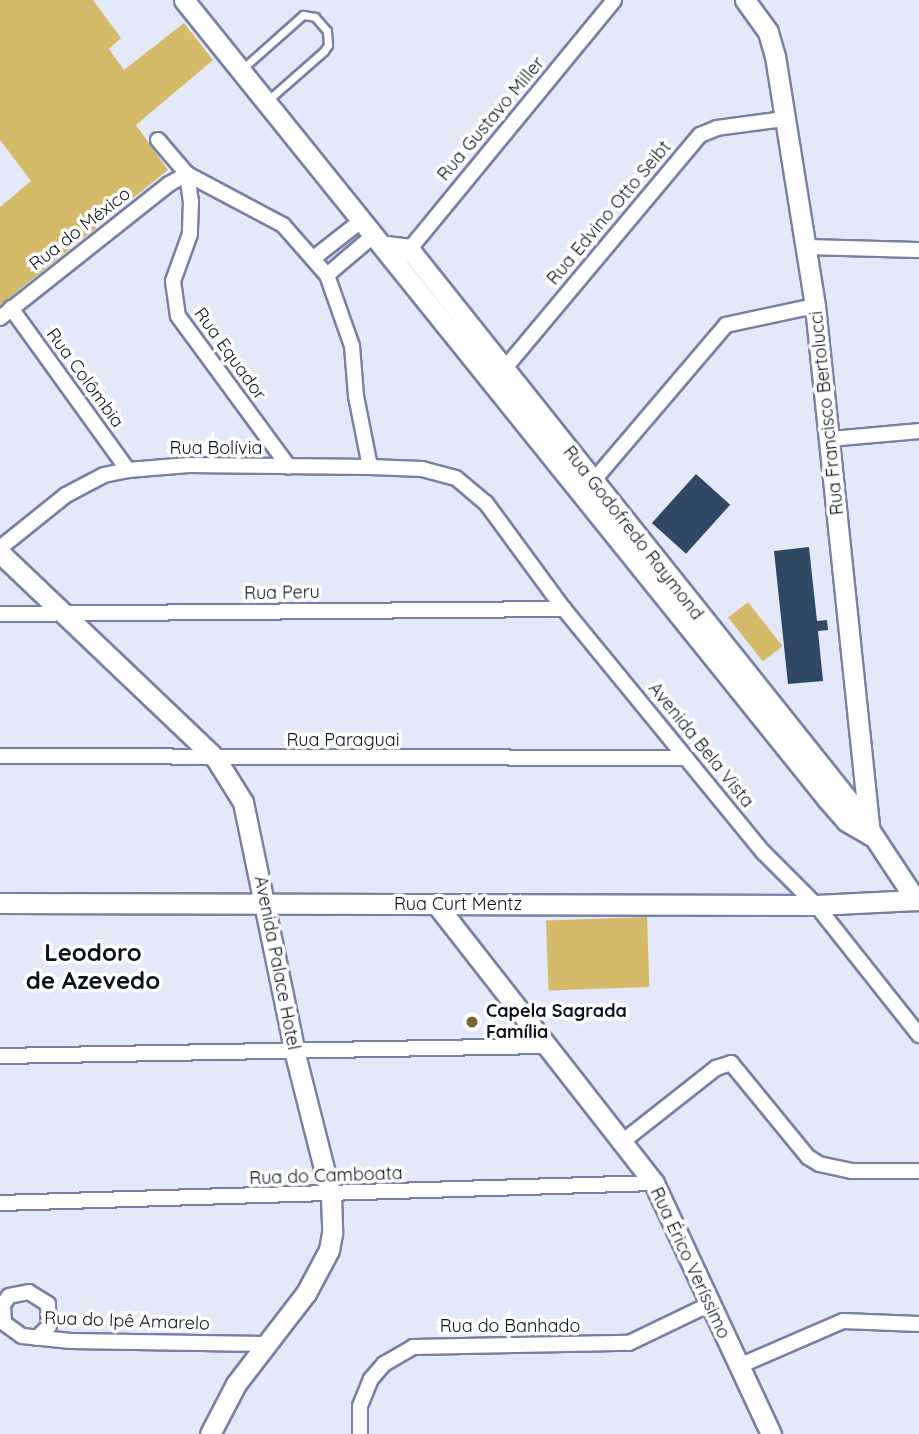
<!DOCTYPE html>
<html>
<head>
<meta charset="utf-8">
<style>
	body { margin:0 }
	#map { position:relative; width:919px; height:1434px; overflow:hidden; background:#e4e9f9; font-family:Quicksand,sans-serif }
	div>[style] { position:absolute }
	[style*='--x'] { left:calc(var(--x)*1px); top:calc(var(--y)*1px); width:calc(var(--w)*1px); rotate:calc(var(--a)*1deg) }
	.green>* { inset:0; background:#d5ba69; transform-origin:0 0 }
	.building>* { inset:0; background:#2f4863; transform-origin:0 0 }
	.roads { filter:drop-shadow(2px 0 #7781a5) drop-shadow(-2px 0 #7781a5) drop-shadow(0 2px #7781a5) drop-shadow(0 -2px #7781a5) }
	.lane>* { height:7px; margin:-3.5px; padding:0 3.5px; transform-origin:3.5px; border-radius:3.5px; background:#fff }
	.street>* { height:14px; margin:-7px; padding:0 7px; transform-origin:7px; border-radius:7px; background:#fff }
	.secondary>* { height:19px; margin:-9.5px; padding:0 9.5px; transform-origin:9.5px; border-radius:9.5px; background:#fff }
	.dots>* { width:19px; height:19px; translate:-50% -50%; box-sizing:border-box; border:4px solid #fff; border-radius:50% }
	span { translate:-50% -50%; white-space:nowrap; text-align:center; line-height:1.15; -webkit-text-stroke:7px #fff; paint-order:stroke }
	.street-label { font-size:18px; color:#0d111e }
	.poi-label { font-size:18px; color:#0d111e; font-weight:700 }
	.left { translate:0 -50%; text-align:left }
	.district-label { font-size:24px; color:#0d111e; font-weight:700 }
</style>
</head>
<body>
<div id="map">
	<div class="green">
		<div style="clip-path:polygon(0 0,93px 0,121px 38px,109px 49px,124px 70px,184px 23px,213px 60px,136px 125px,168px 170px,0 305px,0 207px,31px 181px,0 140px)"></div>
		<div style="left:748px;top:602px;width:56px;height:25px;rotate:52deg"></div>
		<div style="left:647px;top:917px;width:70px;height:101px;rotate:88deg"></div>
	</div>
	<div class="building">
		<div style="left:696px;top:474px;width:46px;height:66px;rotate:42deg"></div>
		<div style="clip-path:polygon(809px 547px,817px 621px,827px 620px,828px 630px,818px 631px,823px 681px,788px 684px,774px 551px)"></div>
	</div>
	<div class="roads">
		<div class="lane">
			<div style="--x:241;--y:70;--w:83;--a:-41.6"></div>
			<div style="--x:303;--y:15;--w:12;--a:9"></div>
			<div style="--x:315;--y:17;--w:18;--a:49"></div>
			<div style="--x:327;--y:31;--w:14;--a:86"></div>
			<div style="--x:328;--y:45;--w:7;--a:124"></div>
			<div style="--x:324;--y:51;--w:76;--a:138.7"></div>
		</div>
		<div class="street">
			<div style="--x:158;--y:140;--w:45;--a:49.5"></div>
			<div style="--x:187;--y:174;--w:27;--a:82"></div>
			<div style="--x:191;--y:201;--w:33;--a:92"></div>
			<div style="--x:190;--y:234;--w:50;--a:109.9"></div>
			<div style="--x:173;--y:281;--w:35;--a:82"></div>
			<div style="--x:178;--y:316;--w:187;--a:53.7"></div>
			<div style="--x:187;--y:174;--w:109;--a:28"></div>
			<div style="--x:283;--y:225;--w:67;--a:48.7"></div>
			<div style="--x:327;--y:275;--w:75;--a:70.6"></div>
			<div style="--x:352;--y:346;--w:50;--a:85.4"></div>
			<div style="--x:356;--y:396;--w:72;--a:78.8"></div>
			<div style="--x:805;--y:247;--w:114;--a:1.5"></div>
			<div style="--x:404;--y:256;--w:331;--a:-50.6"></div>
			<div style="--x:315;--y:257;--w:60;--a:-38.2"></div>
			<div style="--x:327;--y:275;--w:62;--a:-40.4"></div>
			<div style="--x:11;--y:308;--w:200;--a:54.2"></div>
			<div style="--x:0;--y:318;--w:216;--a:-38.4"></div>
			<div style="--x:169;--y:184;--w:21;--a:-29"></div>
			<div style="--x:500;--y:374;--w:312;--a:-50.1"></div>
			<div style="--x:700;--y:135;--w:18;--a:-22"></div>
			<div style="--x:717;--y:128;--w:68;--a:-7.7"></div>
			<div style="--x:830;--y:439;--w:89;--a:-5.1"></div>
			<div style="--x:589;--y:486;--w:211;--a:-49.6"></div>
			<div style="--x:726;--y:325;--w:91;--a:-12.1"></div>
			<div style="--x:0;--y:548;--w:85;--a:-38.8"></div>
			<div style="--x:66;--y:495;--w:43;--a:-27.8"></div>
			<div style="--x:104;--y:475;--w:25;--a:-12"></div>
			<div style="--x:128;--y:470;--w:61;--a:-4.7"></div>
			<div style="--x:189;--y:465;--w:181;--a:0.6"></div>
			<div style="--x:370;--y:467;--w:52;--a:2.2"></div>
			<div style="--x:422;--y:469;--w:35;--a:15"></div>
			<div style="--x:456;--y:478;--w:39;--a:40"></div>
			<div style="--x:486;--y:503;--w:132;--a:53.7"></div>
			<div style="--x:564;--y:609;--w:315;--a:50.7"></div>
			<div style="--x:764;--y:853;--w:74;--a:45"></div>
			<div style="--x:816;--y:905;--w:166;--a:51.6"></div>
			<div style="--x:0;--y:614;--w:564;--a:-0.51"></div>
			<div style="--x:0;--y:756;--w:686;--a:0.17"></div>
			<div style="--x:0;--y:1056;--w:547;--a:-1.05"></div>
			<div style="--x:622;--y:1142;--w:120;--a:-38.2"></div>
			<div style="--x:716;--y:1068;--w:16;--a:-18"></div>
			<div style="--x:731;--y:1063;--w:122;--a:50.7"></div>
			<div style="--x:808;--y:1157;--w:13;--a:32"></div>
			<div style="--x:819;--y:1164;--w:34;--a:12"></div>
			<div style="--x:852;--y:1171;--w:67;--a:0"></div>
			<div style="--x:0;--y:1203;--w:654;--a:-1.75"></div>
			<div style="--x:37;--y:1338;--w:17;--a:-45"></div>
			<div style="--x:49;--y:1326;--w:22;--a:-93"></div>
			<div style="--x:48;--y:1304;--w:22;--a:-148"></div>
			<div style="--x:29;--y:1292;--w:20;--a:169"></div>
			<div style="--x:9;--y:1296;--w:11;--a:124"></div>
			<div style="--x:3;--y:1305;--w:18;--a:87"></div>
			<div style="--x:4;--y:1323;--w:22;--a:36"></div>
			<div style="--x:22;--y:1336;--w:49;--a:5.8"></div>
			<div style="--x:71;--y:1341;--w:193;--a:0.9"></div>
			<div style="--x:739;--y:1366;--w:113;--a:-23.4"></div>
			<div style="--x:843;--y:1321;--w:76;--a:2.3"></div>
			<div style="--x:360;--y:1434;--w:28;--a:-90"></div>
			<div style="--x:360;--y:1406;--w:29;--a:-68"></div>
			<div style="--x:371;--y:1379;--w:20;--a:-49"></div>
			<div style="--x:384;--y:1364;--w:34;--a:-30"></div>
			<div style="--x:413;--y:1347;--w:216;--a:-1.1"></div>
			<div style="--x:629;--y:1343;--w:90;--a:-25.7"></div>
		</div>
		<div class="secondary">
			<div style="--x:184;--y:0;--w:1026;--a:51.17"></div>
			<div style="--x:827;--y:799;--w:29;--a:49"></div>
			<div style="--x:846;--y:821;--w:28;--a:30"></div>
			<div style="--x:745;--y:0;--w:39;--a:54"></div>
			<div style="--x:768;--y:32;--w:25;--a:74"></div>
			<div style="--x:775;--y:56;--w:253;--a:80.9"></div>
			<div style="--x:815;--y:306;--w:532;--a:84.06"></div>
			<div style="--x:386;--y:246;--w:23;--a:7"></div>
			<div style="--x:409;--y:249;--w:719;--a:51.44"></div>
			<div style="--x:857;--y:811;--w:107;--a:56.5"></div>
			<div style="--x:0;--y:553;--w:298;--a:43.6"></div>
			<div style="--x:216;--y:759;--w:51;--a:57.9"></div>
			<div style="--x:243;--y:802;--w:257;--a:78.3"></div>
			<div style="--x:295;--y:1054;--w:146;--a:75.8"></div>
			<div style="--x:331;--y:1196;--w:37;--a:88"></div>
			<div style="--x:332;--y:1233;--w:17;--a:100"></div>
			<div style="--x:329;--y:1250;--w:49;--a:118.1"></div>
			<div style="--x:306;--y:1293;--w:115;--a:127.6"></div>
			<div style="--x:236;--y:1384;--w:56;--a:117.5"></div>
			<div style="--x:0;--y:903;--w:816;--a:0.14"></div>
			<div style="--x:816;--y:905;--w:100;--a:-2.9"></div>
			<div style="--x:436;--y:904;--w:354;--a:52"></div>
			<div style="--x:654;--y:1183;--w:277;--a:65"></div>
		</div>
	</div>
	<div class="dots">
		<div style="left:472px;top:1022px;background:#786735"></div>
	</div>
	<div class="street-label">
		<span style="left:491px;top:119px;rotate:-50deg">Rua Gustavo Miller</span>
		<span style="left:609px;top:213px;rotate:-50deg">Rua Edvino Otto Seibt</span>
		<span style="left:80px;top:229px;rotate:-38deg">Rua do México</span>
		<span style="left:230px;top:354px;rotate:54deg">Rua Equador</span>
		<span style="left:85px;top:378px;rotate:54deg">Rua Colômbia</span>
		<span style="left:827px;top:413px;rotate:-96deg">Rua Francisco Bertolucci</span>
		<span style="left:216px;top:448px">Rua Bolívia</span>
		<span style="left:633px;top:533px;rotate:52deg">Rua Godofredo Raymond</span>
		<span style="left:282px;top:593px;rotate:-1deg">Rua Peru</span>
		<span style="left:343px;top:740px">Rua Paraguai</span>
		<span style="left:701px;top:745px;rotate:51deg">Avenida Bela Vista</span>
		<span style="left:458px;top:904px">Rua Curt Mentz</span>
		<span style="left:277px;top:963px;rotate:79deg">Avenida Palace Hotel</span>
		<span style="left:326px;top:1176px;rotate:-2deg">Rua do Camboata</span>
		<span style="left:690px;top:1263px;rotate:65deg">Rua Érico Veríssimo</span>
		<span style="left:127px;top:1321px;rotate:2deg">Rua do Ipê Amarelo</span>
		<span style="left:510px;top:1326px">Rua do Banhado</span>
	</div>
	<div class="poi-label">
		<span class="left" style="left:486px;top:1022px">Capela Sagrada<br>Família</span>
	</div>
	<div class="district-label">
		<span style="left:93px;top:967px">Leodoro<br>de Azevedo</span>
	</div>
</div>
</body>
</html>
